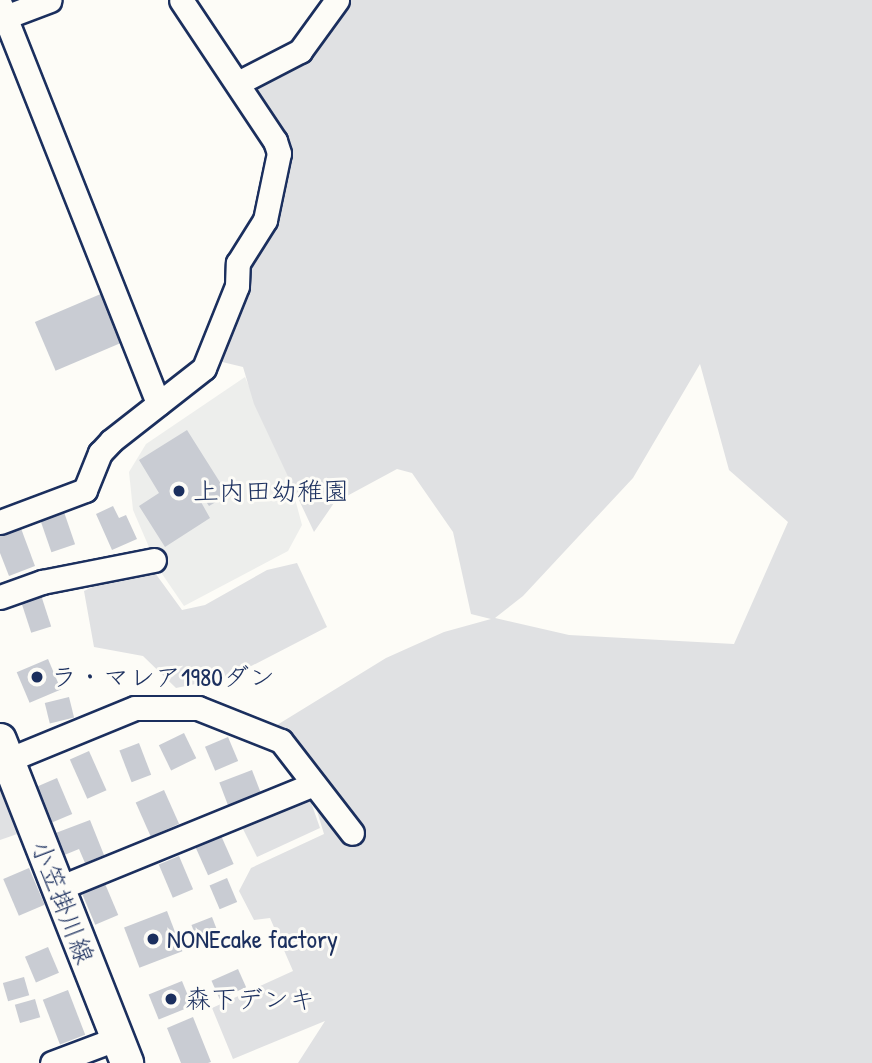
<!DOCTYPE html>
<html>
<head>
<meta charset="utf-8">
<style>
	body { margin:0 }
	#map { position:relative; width:872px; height:1063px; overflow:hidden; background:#fdfcf7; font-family:"Patrick Hand","Klee One",sans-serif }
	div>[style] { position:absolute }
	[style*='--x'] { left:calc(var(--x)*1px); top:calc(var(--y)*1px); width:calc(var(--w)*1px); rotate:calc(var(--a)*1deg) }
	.built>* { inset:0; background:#edeeec }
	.green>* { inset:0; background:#e0e1e3 }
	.building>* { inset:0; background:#c9ccd3; transform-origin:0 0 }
	.roads { filter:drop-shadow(2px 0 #1b2f5e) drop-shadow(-2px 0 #1b2f5e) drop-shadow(0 2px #1b2f5e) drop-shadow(0 -2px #1b2f5e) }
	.street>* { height:23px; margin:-11.5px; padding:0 11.5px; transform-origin:11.5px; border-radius:11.5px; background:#fdfcf7 }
	.secondary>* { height:32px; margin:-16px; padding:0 16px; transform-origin:16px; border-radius:16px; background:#fdfcf7 }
	.dots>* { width:19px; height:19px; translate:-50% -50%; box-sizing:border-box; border:4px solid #fdfcf7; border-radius:50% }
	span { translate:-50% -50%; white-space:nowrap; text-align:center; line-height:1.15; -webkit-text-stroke:6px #fdfcf7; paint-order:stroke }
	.poi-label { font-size:26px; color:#1b2f5e }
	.left { translate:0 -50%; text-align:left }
	.street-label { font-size:26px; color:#1b2f5e }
</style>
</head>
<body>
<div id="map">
	<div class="built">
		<div style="clip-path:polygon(245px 377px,290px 480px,302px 525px,288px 551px,184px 606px,158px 568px,133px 510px,129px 472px,146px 444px)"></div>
	</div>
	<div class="green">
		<div style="clip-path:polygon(evenodd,343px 0,872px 0,872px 1063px,298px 1063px,325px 1021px,233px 1059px,212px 1008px,293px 971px,270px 918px,254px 920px,239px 891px,251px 868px,324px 834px,309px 785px,324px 797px,277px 725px,386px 658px,444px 632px,491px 619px,471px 614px,453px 532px,412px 473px,397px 469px,334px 503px,314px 532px,254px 404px,243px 367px,214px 360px,288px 150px,249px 89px,343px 0,700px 364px,729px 470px,788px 522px,734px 644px,569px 635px,495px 618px,523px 596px,633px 478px,700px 364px)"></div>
		<div style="clip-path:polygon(297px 563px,327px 627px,230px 677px,176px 688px,143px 656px,94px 647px,84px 591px,109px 579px,150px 566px,182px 610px,205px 605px,267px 570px)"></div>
		<div style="clip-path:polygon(0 775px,23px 832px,0 840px)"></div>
		<div style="clip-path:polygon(307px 791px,320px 828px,257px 857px,238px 819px)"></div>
	</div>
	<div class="building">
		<div style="left:103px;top:293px;width:53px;height:74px;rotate:67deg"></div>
		<div style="clip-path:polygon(187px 430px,228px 495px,209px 506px,205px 500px,201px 502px,210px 518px,165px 547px,139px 506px,159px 493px,139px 460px)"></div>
		<div style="clip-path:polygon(113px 506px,119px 518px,126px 515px,137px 539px,112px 550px,96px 514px)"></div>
		<div style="left:64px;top:512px;width:34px;height:25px;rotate:71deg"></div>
		<div style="clip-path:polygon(19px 523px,35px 566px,9px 576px,0 553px,0 530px)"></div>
		<div style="left:41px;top:595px;width:33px;height:21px;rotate:72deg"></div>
		<div style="left:48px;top:659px;width:33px;height:34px;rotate:67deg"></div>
		<div style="left:69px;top:697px;width:21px;height:25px;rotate:76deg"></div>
		<div style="left:184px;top:733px;width:28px;height:28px;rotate:64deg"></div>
		<div style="left:228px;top:737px;width:26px;height:25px;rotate:67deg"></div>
		<div style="left:139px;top:743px;width:34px;height:21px;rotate:69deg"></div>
		<div style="left:89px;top:751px;width:43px;height:21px;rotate:66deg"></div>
		<div style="left:252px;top:770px;width:25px;height:35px;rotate:69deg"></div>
		<div style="left:57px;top:778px;width:39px;height:24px;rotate:67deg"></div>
		<div style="left:164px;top:790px;width:37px;height:31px;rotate:66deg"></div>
		<div style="clip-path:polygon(90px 820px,104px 855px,85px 863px,79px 849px,62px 856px,53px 834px)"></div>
		<div style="left:219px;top:831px;width:36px;height:28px;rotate:66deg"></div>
		<div style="left:179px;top:856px;width:36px;height:22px;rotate:67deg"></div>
		<div style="left:29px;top:868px;width:40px;height:28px;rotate:67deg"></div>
		<div style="left:227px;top:878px;width:26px;height:19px;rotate:67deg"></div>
		<div style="left:103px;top:879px;width:39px;height:25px;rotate:67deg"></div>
		<div style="left:167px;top:911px;width:43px;height:46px;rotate:69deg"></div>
		<div style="left:212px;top:917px;width:14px;height:22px;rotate:69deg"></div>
		<div style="left:48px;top:947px;width:28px;height:25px;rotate:67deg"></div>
		<div style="left:238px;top:969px;width:20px;height:29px;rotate:66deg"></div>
		<div style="left:24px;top:977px;width:19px;height:22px;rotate:74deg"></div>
		<div style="left:182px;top:981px;width:27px;height:36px;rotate:68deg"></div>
		<div style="left:68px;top:990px;width:48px;height:27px;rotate:69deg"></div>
		<div style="left:35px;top:999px;width:19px;height:21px;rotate:74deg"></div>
		<div style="clip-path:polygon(193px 1017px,211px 1062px,208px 1063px,181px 1063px,167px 1028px)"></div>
	</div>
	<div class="roads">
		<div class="street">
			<div style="--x:0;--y:4;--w:430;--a:68.4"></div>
			<div style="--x:0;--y:19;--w:53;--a:-20.8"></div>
			<div style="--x:238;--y:83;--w:70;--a:-27.3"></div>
			<div style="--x:300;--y:51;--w:63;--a:-54"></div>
			<div style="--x:0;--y:522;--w:91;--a:-20.6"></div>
			<div style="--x:85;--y:490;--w:40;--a:-68"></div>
			<div style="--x:100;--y:453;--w:16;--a:-47"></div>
			<div style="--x:111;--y:441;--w:118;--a:-38.1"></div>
			<div style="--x:204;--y:368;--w:88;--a:-68.1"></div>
			<div style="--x:237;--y:286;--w:23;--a:-88"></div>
			<div style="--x:238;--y:263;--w:51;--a:-57.9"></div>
			<div style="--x:265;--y:220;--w:68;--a:-78.2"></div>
			<div style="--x:279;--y:153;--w:13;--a:-108"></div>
			<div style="--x:275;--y:141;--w:169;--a:-123.7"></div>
			<div style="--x:0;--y:597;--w:45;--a:-19.7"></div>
			<div style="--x:42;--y:582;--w:114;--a:-11.1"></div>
			<div style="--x:8;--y:760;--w:137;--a:-22.3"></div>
			<div style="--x:135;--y:708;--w:63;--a:0"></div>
			<div style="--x:198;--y:708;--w:89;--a:21.7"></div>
			<div style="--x:281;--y:741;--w:116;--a:52.3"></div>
			<div style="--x:59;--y:888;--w:275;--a:-22.2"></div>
			<div style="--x:52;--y:1063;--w:68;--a:-20.6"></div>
		</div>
		<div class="secondary">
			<div style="--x:0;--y:740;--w:347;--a:68.5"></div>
		</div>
	</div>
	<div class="dots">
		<div style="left:179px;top:491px;background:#1b2f5e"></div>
		<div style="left:37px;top:677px;background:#1b2f5e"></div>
		<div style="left:153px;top:939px;background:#1b2f5e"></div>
		<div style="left:171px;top:999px;background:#1b2f5e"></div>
	</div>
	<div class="poi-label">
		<span class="left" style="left:193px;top:491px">上内田幼稚園</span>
		<span class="left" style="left:51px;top:677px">ラ・マレア1980ダン</span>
		<span class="left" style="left:167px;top:939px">NONEcake factory</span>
		<span class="left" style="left:185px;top:999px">森下デンキ</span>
	</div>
	<div class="street-label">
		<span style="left:63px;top:902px;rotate:69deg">小笠掛川線</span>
	</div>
</div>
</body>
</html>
